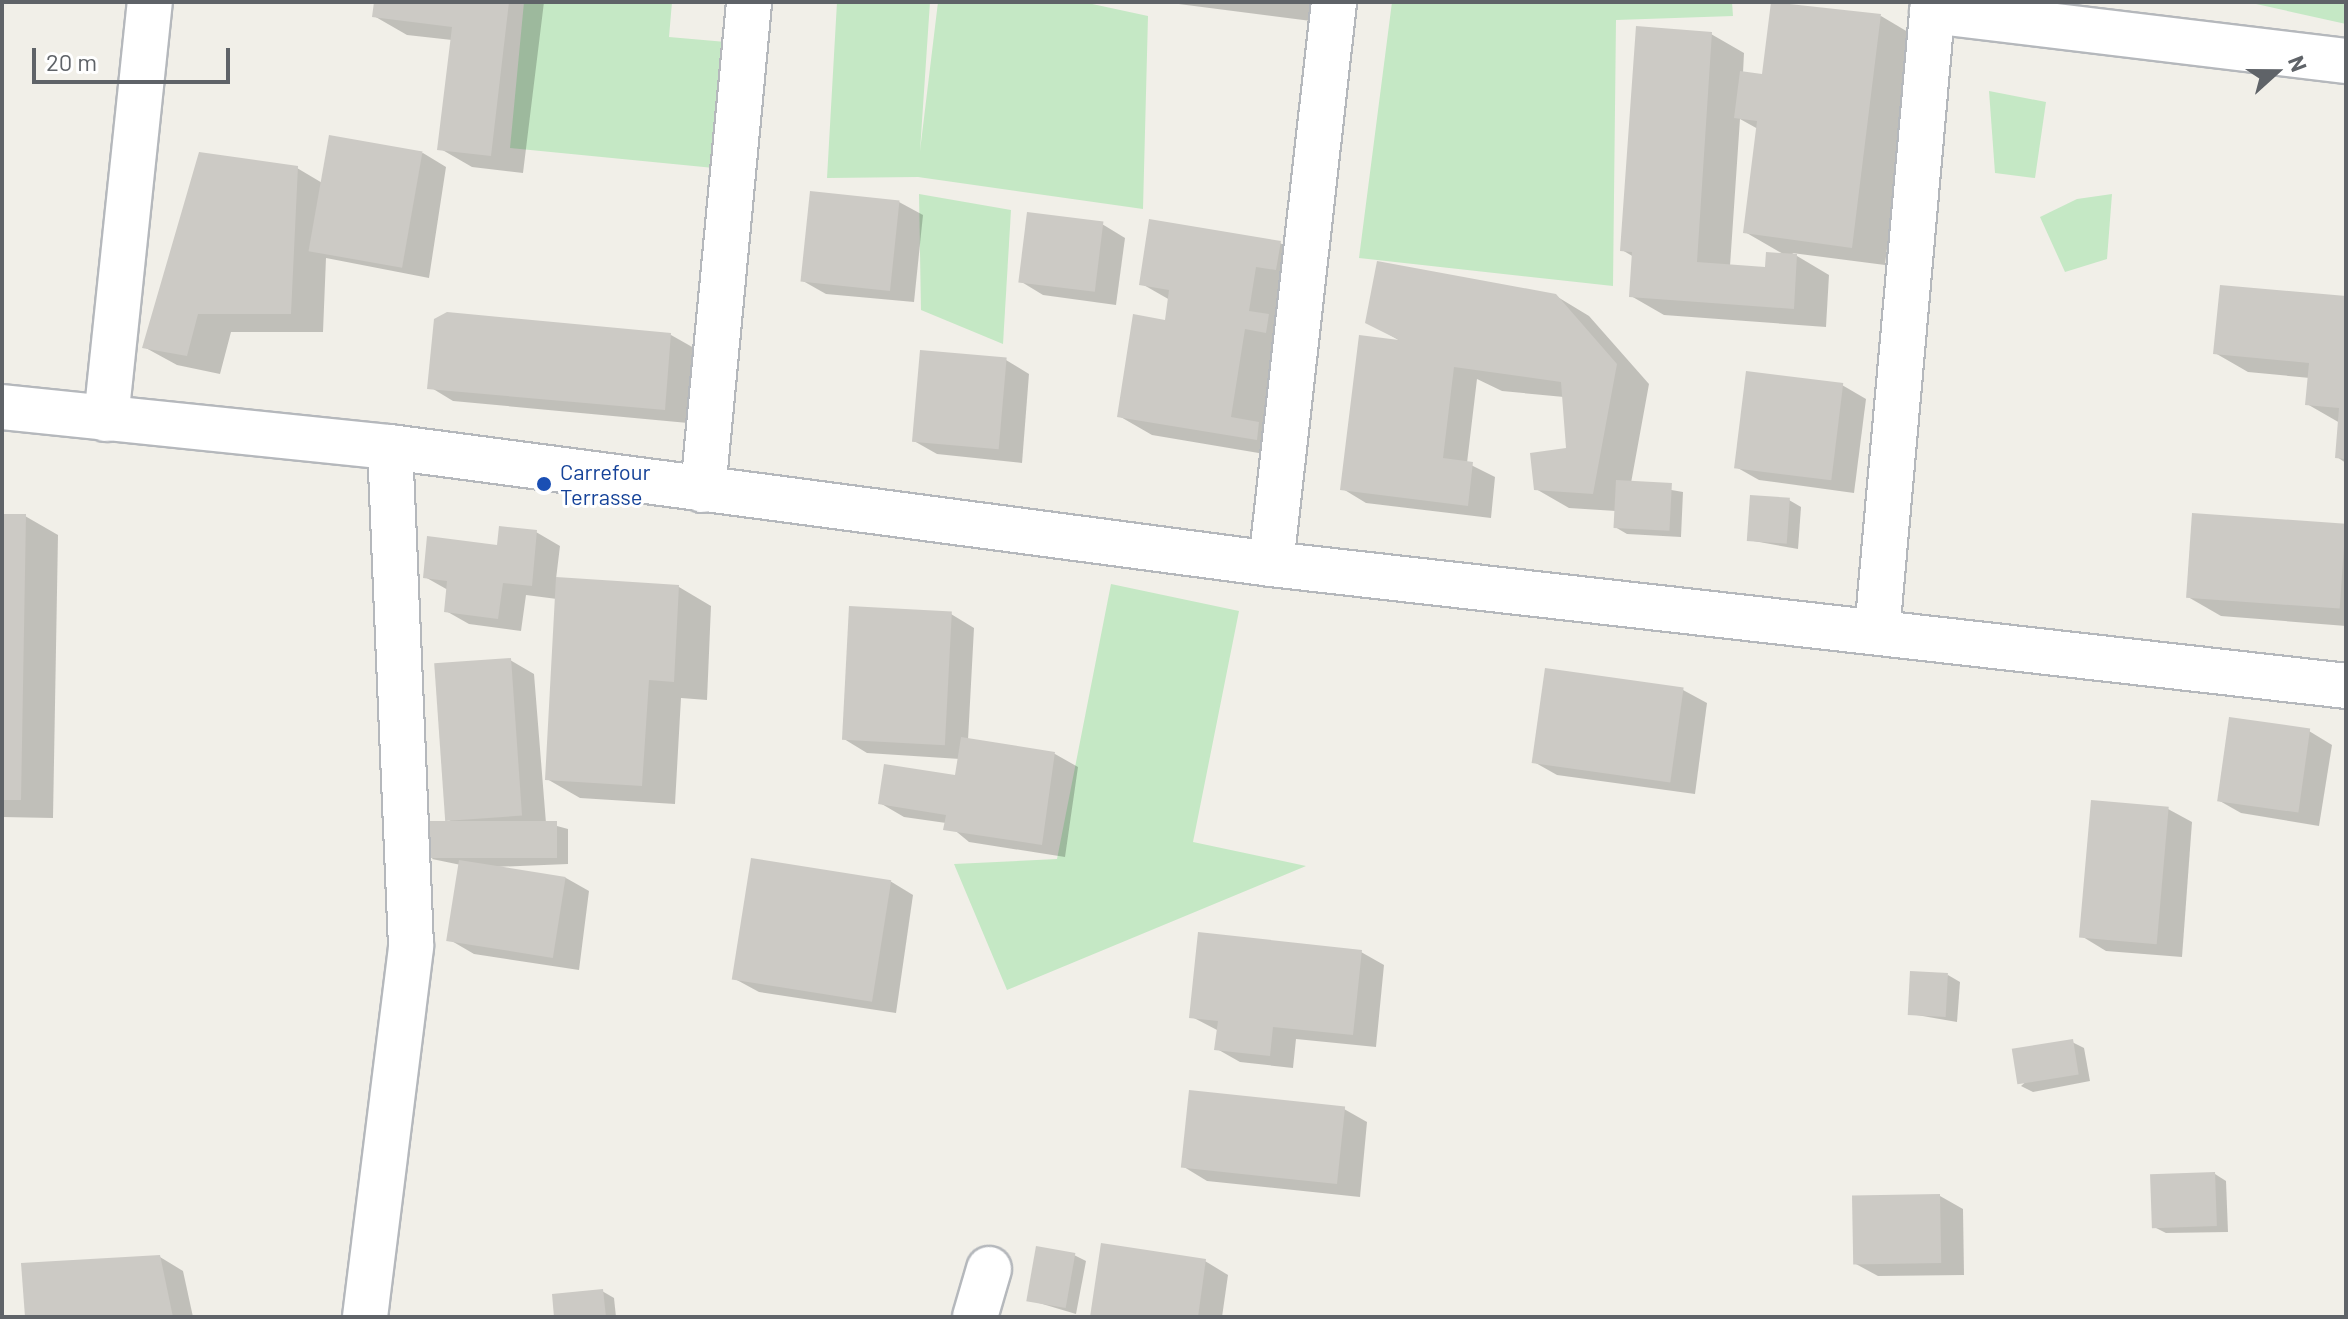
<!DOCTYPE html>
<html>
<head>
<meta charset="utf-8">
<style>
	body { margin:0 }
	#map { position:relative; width:2348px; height:1319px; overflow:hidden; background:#f1efe8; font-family:Barlow,sans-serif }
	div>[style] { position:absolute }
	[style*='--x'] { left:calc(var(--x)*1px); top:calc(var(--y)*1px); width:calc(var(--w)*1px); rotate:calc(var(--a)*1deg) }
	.green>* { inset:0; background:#c5e8c5 }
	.shadow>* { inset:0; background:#0003 }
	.building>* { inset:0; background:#cccac5; transform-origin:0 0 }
	.roads { filter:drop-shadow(2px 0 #b5b8bc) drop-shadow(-2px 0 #b5b8bc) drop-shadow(0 2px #b5b8bc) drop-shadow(0 -2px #b5b8bc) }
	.street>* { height:44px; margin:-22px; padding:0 22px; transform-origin:22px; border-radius:22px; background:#fff }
	.dots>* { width:22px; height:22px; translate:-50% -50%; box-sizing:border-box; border:4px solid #fff; border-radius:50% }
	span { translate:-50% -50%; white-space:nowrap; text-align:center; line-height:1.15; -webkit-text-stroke:6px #fff; paint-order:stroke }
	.transit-label { font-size:22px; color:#164399 }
	.left { translate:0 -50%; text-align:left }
	.frame { position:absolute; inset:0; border:4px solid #5f6368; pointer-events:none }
	.north { position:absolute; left:2236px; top:32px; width:80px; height:80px; -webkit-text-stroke:6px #fff; paint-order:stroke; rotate:69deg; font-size:22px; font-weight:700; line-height:32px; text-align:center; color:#5f6368 }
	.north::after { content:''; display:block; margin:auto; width:28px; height:36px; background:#5f6368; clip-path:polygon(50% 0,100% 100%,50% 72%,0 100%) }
	.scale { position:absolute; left:32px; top:48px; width:198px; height:36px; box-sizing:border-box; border:4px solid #5f6368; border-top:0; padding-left:10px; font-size:24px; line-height:28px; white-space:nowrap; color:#5f6368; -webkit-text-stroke:6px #fff; paint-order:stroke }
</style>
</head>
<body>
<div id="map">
	<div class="green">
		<div style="clip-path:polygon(524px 2px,672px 2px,669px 37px,726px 42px,714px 168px,510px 148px)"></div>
		<div style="clip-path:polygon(837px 2px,930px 2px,920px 151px,938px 2px,1083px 2px,1148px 16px,1143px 209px,918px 177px,827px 178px)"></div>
		<div style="clip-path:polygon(1392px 2px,1732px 2px,1733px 16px,1616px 20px,1613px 286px,1359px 258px)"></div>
		<div style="clip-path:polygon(2247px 2px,2346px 2px,2346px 24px)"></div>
		<div style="clip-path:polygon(1989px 91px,2046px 102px,2035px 178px,1995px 173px)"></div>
		<div style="clip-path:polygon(919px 194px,1011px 210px,1003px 344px,921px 310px)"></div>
		<div style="clip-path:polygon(2112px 194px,2107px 259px,2065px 272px,2040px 217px,2077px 199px)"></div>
		<div style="clip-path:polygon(1111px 584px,1239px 611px,1193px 842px,1306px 866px,1007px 990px,954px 864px,1057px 859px)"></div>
	</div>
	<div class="shadow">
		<div style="clip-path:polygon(376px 2px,544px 2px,523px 173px,472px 167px,439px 148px,452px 40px,407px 35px,374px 16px)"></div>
		<div style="clip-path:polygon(1163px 2px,1322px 2px,1319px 22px)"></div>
		<div style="clip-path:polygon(evenodd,1881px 16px,1913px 35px,1885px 265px,1792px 253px,1829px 275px,1826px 327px,1664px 315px,1631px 296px,1634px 257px,1622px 250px,1711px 34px,1744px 53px,1743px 73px,1764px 76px,1881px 16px,1740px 119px,1758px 129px,1745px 232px,1785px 255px,1766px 270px,1730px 266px,1740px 119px)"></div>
		<div style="clip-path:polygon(423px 153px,446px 167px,429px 278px,326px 258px,323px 332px,231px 332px,220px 374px,177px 365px,144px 347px,297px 168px,324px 184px)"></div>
		<div style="clip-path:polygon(899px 202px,923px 215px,914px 302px,826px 294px,803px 281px)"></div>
		<div style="clip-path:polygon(1102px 224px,1125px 238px,1116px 305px,1043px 295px,1020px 281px)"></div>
		<div style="clip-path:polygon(1280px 243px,1313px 262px,1289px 458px,1152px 435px,1119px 416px,1166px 322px,1170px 300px,1142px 284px)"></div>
		<div style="clip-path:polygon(1556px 296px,1589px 316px,1649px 384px,1631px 483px,1683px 492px,1681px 537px,1627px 534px,1615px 527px,1616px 511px,1569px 508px,1536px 489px,1568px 450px,1564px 397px,1502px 391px,1477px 379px,1467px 463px,1495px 477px,1491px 518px,1366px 503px,1343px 489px,1402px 342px,1368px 322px)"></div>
		<div style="clip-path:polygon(2346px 298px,2346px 463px,2337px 457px,2340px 423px,2307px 404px,2310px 378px,2248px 372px,2215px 353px)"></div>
		<div style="clip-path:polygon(671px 335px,694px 348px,688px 423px,453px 401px,430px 387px)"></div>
		<div style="clip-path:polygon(1006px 360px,1029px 374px,1022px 463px,937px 454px,914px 441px)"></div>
		<div style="clip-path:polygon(1842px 385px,1866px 399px,1854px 493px,1759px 480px,1736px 467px)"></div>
		<div style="clip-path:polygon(1789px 500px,1801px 507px,1798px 549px,1748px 540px)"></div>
		<div style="clip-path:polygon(2px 516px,25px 516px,58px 535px,53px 818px,2px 817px)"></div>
		<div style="clip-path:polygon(2346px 527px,2346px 626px,2221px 616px,2188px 597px)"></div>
		<div style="clip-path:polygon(536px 532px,560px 546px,556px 579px,679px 587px,711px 606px,707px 700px,681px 698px,675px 804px,580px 798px,547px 779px,557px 599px,526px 595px,521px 631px,469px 624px,446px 611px,448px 590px,425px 577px)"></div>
		<div style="clip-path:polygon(951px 614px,974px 628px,968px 740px,1055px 754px,1078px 767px,1065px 857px,969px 842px,946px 823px,904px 817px,880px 803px,957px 777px,960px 759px,867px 753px,844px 739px)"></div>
		<div style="clip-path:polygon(510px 660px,534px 674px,546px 823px,568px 829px,568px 864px,493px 867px,566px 878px,589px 891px,579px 970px,474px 954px,450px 940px,461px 865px,432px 859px,455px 824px,449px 820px)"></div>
		<div style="clip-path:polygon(1683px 690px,1707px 703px,1695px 794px,1557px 775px,1534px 762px)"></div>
		<div style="clip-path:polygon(2309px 731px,2332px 745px,2319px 826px,2241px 813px,2218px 800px)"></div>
		<div style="clip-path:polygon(2168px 809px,2192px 822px,2182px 957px,2106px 951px,2083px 937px)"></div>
		<div style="clip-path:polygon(890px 881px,913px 895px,896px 1013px,759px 992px,735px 979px)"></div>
		<div style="clip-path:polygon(1361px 952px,1384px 965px,1376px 1047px,1296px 1039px,1293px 1068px,1240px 1062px,1217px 1049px,1219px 1031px,1192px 1017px)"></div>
		<div style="clip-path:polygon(1948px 975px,1960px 982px,1957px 1022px,1911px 1014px)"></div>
		<div style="clip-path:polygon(2072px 1042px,2084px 1048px,2090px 1081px,2033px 1092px,2021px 1086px)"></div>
		<div style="clip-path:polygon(1344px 1109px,1367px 1122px,1360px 1197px,1207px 1181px,1184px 1167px)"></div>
		<div style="clip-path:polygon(2215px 1174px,2226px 1181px,2228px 1232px,2166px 1233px,2154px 1227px)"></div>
		<div style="clip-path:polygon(1940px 1196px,1963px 1209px,1964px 1275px,1878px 1276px,1854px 1263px)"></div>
		<div style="clip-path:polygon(1074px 1255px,1086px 1261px,1076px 1314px,1029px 1300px)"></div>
		<div style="clip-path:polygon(160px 1257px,183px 1271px,193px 1317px,27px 1317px)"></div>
		<div style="clip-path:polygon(1205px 1261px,1228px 1275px,1222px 1317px,1092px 1317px)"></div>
		<div style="clip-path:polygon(602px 1291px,614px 1298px,616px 1317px,556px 1317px)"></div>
	</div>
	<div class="building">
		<div style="clip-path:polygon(374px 2px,509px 2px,491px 156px,437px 150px,452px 27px,372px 17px)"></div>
		<div style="clip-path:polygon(1771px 2px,1881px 14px,1852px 248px,1743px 233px,1757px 121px,1734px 118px,1740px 71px,1762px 74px)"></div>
		<div style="clip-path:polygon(1636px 26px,1712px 32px,1697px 262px,1765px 267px,1766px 252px,1797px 254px,1794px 309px,1629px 297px,1632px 252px,1620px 251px)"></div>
		<div style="left:329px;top:135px;width:95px;height:118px;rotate:10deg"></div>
		<div style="clip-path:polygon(199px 152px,298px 166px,291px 314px,198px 314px,187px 356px,142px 348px)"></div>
		<div style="left:810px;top:191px;width:90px;height:91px;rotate:6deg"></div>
		<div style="left:1027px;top:212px;width:77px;height:71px;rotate:7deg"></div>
		<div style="clip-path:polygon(1149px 219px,1281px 241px,1276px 270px,1256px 267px,1249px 311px,1269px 314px,1266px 333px,1245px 329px,1231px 417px,1259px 422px,1257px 440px,1117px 417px,1133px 314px,1165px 320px,1169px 290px,1139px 285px)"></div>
		<div style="clip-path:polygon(1377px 261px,1556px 294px,1617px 364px,1593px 494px,1534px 490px,1530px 453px,1566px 448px,1561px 382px,1454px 367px,1443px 458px,1473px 462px,1468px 506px,1340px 490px,1359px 335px,1399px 340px,1365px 323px)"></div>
		<div style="clip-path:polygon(2220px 285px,2346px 296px,2346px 459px,2335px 458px,2339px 408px,2305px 405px,2309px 363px,2213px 354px)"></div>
		<div style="clip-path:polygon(447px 312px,671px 333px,665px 410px,427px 389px,434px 319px)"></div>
		<div style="left:920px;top:350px;width:87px;height:92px;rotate:5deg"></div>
		<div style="left:1746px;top:371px;width:98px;height:98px;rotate:7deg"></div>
		<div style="left:1616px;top:480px;width:56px;height:48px;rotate:3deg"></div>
		<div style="left:1750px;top:495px;width:40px;height:46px;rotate:4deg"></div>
		<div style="left:2192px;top:513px;width:154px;height:85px;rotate:4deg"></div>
		<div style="clip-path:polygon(2px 514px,26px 514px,21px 800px,2px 800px)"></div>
		<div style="clip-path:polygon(499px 526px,537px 530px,532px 586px,503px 583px,498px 619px,444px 612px,447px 581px,423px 578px,427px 536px,497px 545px)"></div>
		<div style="clip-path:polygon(556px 577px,679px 585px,674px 682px,649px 680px,642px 786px,545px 780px)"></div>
		<div style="left:849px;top:606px;width:103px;height:134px;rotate:3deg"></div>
		<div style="left:511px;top:658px;width:158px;height:77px;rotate:86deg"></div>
		<div style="left:1545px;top:668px;width:140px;height:96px;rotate:8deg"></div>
		<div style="left:2229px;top:717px;width:82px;height:85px;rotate:8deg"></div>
		<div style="clip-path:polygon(961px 737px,1055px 752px,1042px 845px,943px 830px,946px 815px,878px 804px,884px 764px,955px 775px)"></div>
		<div style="left:2091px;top:800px;width:78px;height:138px;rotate:5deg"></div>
		<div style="left:557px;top:821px;width:37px;height:127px;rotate:90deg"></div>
		<div style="left:751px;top:858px;width:142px;height:123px;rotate:9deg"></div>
		<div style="left:459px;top:860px;width:108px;height:82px;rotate:9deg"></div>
		<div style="clip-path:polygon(1198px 932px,1362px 950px,1353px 1035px,1273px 1027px,1270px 1056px,1214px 1050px,1218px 1021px,1189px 1018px)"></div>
		<div style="left:1910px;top:971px;width:38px;height:44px;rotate:3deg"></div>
		<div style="left:2073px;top:1039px;width:36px;height:62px;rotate:81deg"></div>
		<div style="left:1189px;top:1090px;width:157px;height:78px;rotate:6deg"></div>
		<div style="left:2215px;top:1172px;width:54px;height:65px;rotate:88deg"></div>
		<div style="left:1940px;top:1194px;width:69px;height:88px;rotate:89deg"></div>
		<div style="clip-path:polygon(1101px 1243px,1206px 1259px,1198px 1317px,1090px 1317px)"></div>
		<div style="left:1036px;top:1246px;width:40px;height:56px;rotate:10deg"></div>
		<div style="clip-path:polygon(160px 1255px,173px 1317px,25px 1317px,21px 1263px)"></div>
		<div style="clip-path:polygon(603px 1289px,606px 1317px,554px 1317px,552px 1294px)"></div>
	</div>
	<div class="roads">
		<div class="street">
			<div style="--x:1932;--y:11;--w:417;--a:6.9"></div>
			<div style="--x:2;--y:407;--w:390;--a:5.9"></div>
			<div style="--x:390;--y:447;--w:889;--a:7.56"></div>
			<div style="--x:1271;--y:564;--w:1082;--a:6.47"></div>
			<div style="--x:106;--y:419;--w:419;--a:-84"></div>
			<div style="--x:703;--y:490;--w:490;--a:-84.6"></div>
			<div style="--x:1271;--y:564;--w:566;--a:-83.6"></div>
			<div style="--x:1877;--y:632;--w:632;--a:-84.92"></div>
			<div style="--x:365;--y:1317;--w:374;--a:-82.9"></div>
			<div style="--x:411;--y:946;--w:499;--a:-92.4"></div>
			<div style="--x:975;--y:1317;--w:50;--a:-73.7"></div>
		</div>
	</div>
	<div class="dots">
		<div style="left:544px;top:484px;background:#1a4fb4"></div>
	</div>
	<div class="transit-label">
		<span class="left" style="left:560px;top:484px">Carrefour<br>Terrasse</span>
	</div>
	<div class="frame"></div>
	<div class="north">N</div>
	<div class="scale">20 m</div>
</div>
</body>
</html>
